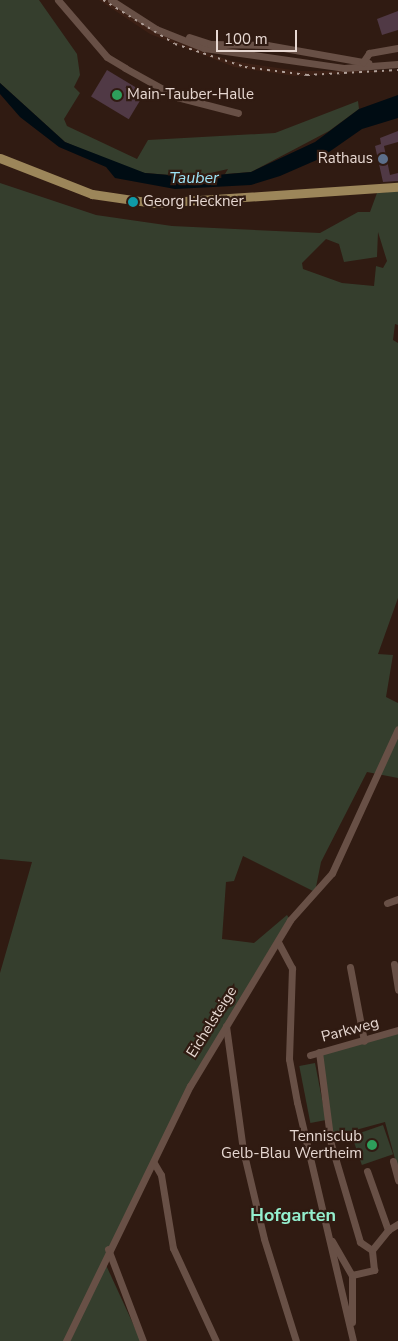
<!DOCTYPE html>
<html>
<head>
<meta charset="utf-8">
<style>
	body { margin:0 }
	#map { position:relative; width:398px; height:1341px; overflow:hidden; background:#301b12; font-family:"Nunito Sans",sans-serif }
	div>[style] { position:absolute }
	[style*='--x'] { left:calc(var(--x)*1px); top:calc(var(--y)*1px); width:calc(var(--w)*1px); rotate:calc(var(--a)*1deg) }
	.built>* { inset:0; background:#3c2015 }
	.green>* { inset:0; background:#353e2d; transform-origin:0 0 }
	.water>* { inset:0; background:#000c13 }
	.building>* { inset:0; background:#503945; transform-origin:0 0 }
	.minor>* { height:7px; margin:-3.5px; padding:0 3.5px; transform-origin:3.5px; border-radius:3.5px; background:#685046 }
	.major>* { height:9px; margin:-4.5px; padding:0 4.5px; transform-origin:4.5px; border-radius:4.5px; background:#9c865a }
	.rail>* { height:2px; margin-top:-1px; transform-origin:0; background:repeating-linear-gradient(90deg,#b0a099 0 2.5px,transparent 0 7.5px) }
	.dots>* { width:14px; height:14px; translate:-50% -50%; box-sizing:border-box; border:2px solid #301b12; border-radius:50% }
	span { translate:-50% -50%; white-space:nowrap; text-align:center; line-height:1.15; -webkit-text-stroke:4.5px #301b12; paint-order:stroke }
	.poi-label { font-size:15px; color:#e7d8d2 }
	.left { translate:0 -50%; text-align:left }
	.right { translate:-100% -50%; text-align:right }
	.street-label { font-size:15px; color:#e7d8d2 }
	.water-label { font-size:16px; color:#9de2f6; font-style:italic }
	.quarter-label { font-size:18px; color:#94efce; font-weight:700 }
	.scale { position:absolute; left:216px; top:30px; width:81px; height:22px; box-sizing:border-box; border:2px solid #e7d8d2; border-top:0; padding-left:6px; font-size:15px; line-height:18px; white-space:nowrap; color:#e7d8d2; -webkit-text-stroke:4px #301b12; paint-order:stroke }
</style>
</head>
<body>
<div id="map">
	<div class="built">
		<div style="clip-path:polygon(99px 0,107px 0,175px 41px,231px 61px,299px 71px,398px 71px,294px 76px,234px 67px,150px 34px)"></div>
	</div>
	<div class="green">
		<div style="clip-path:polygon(0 0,39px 0,77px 54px,80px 75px,74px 87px,80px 93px,64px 119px,67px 126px,137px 159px,148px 140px,275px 133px,358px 101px,359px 109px,329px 131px,251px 172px,225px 174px,228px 169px,193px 177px,134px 172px,65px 142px,0 83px)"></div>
		<div style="clip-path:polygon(evenodd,0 183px,96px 215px,172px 226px,320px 233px,358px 212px,370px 212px,377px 193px,398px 191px,398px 325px,395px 324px,393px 340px,398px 343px,398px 598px,378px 654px,393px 655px,386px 697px,398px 703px,398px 778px,367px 772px,321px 862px,315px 892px,243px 856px,234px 881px,226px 882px,222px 939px,254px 943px,287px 915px,290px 920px,205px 1059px,106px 1265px,141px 1341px,0 1341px,0 973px,32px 862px,0 859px,0 183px,378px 232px,387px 261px,383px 268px,376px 266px,374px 286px,342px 283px,303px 269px,302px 263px,326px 239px,339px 244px,344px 262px,377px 257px,378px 232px)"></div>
		<div style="clip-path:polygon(398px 1030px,398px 1170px,385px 1122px,330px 1137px,319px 1052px)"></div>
		<div style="left:315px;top:1063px;width:58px;height:16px;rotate:79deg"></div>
		<div style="left:383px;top:1125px;width:31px;height:33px;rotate:71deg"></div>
	</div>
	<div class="water">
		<div style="clip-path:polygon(0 83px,65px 142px,145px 173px,193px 177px,251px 172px,315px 142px,359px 109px,398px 95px,398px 118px,362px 129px,319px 159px,280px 176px,251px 185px,175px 189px,115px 178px,106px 167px,59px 147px,20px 117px,0 94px)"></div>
	</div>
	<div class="building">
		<div style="clip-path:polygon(398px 11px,398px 30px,382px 35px,377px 19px)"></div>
		<div style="left:107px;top:70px;width:44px;height:31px;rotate:31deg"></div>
		<div style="clip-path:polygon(398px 131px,398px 142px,384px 146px,390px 175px,398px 173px,398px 181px,383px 182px,375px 146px,381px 144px,380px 138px)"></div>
	</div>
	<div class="minor">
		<div style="--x:58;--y:0;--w:75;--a:49.3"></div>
		<div style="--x:107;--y:57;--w:21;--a:31"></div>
		<div style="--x:125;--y:68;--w:60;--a:29.1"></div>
		<div style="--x:177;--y:97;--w:63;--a:14.7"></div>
		<div style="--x:111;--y:0;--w:54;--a:32.8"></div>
		<div style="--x:156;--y:29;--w:52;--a:21.6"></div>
		<div style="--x:204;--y:48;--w:141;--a:8.1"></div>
		<div style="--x:344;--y:68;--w:54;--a:-4.2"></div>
		<div style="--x:189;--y:37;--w:22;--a:18"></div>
		<div style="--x:210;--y:44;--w:57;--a:1"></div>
		<div style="--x:267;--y:45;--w:103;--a:10.1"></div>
		<div style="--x:363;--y:62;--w:11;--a:-56"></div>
		<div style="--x:369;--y:53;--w:29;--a:-10"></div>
		<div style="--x:387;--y:903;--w:12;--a:-20"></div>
		<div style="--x:278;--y:942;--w:30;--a:62"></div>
		<div style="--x:292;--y:968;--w:91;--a:91.9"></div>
		<div style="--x:289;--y:1059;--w:44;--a:79.5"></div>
		<div style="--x:297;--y:1102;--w:245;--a:76.8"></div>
		<div style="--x:394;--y:964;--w:26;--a:81"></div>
		<div style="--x:350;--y:967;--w:75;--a:79.3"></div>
		<div style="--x:226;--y:1026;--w:125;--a:82.2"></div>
		<div style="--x:243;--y:1150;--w:91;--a:76.7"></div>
		<div style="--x:264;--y:1239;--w:107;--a:72.6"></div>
		<div style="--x:319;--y:1052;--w:93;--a:82.6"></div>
		<div style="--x:331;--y:1144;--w:102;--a:73.5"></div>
		<div style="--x:360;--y:1242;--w:14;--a:34"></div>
		<div style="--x:310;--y:1055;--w:91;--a:-15.9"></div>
		<div style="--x:393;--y:1161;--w:20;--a:75"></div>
		<div style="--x:154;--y:1163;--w:14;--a:60"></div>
		<div style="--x:161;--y:1175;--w:74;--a:80.7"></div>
		<div style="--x:173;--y:1248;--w:102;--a:65.2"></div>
		<div style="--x:367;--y:1171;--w:63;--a:70.4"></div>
		<div style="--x:332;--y:1241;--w:39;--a:60"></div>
		<div style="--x:352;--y:1275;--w:47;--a:90"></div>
		<div style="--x:108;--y:1249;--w:98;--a:69.2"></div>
		<div style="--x:352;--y:1275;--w:23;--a:-13"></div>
		<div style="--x:374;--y:1270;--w:20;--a:-96"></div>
		<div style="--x:372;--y:1250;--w:26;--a:-51"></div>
		<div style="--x:388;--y:1230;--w:12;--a:-31"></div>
		<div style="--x:66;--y:1341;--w:284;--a:-64.1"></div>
		<div style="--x:190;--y:1086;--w:194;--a:-58.9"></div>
		<div style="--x:290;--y:920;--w:63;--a:-48.2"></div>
		<div style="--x:332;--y:873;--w:158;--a:-65.4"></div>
	</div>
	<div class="major">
		<div style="--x:0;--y:158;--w:99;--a:21.4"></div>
		<div style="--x:92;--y:194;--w:63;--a:8.3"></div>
		<div style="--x:154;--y:203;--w:245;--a:-3.8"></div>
	</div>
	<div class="rail">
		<div style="--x:103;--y:0;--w:84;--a:31.4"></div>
		<div style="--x:175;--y:44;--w:74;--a:18.2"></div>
		<div style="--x:245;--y:67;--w:63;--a:7.4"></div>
		<div style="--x:307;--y:75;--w:91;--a:-3.1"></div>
	</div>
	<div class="dots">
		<div style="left:117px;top:95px;background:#2e9e5b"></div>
		<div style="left:383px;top:159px;background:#5c6f8a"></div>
		<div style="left:133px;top:202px;background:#0f9aa8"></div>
		<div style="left:372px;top:1145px;background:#2e9e5b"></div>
	</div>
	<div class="poi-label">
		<span class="left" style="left:127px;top:95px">Main-Tauber-Halle</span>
		<span class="right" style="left:373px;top:159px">Rathaus</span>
		<span class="left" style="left:143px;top:202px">Georg Heckner</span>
		<span class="right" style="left:362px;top:1145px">Tennisclub<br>Gelb-Blau Wertheim</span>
	</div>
	<div class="street-label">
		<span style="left:212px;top:1022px;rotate:-58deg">Eichelsteige</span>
		<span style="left:350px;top:1030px;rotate:-15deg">Parkweg</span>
	</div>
	<div class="water-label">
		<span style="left:194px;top:178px">Tauber</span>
	</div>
	<div class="quarter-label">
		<span style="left:293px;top:1215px">Hofgarten</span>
	</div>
	<div class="scale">100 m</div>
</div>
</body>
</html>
